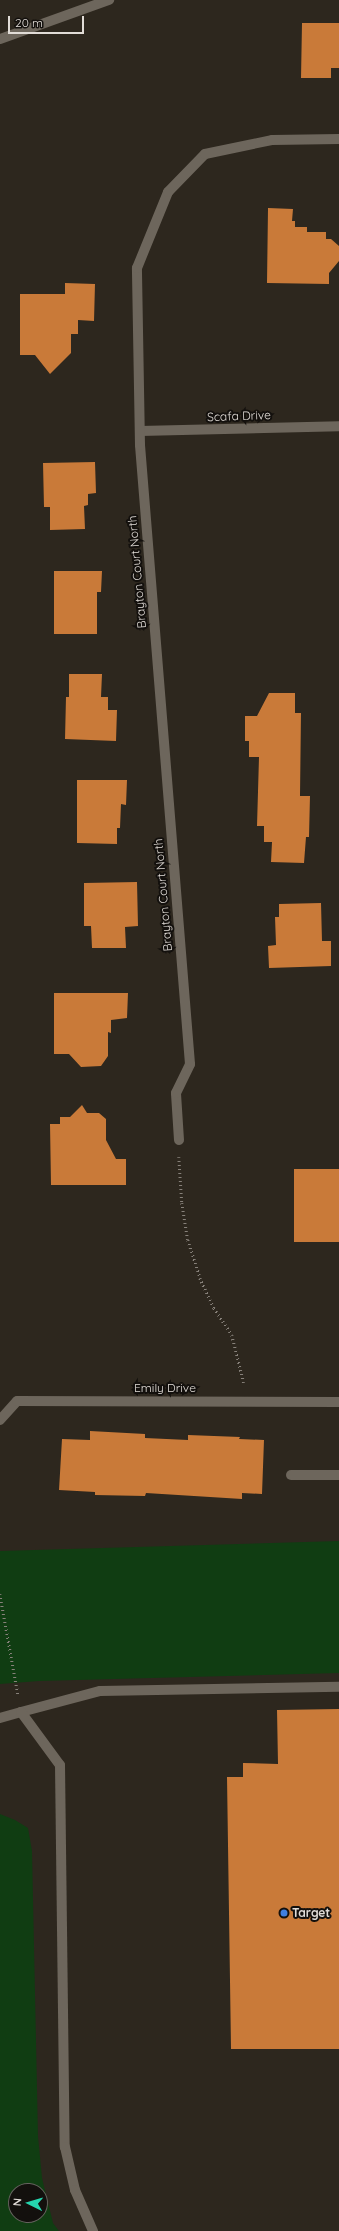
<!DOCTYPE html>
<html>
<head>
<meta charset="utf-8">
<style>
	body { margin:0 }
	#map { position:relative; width:339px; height:2231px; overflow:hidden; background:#2d271e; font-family:Quicksand,sans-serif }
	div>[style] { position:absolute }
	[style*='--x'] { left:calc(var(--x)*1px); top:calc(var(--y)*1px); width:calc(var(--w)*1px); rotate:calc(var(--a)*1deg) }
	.green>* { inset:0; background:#103d12 }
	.building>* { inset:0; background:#c97a39; transform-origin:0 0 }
	.path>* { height:2.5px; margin-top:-1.25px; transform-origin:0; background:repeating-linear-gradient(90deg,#87817a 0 1px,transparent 0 4px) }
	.service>* { height:10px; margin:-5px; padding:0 5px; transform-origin:5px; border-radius:5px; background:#6d665c }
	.minor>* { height:10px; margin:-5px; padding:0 5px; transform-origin:5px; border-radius:5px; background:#6d665c }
	.secondary>* { height:10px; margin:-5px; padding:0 5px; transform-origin:5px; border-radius:5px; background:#6d665c }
	.dots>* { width:11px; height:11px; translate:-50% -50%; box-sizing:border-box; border:2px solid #13100d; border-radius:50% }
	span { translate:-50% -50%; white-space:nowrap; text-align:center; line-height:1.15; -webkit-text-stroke:4px #13100d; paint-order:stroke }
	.street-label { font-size:12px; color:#e1dcd7 }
	.poi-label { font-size:12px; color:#e1dcd7; font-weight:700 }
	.left { translate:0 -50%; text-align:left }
	.north { position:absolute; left:8px; top:2183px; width:40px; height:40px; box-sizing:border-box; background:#13100d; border:1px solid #65625e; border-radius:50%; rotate:275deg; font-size:11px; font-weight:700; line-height:16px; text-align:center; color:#e1dcd7 }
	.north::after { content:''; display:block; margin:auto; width:14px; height:18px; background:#25d5ae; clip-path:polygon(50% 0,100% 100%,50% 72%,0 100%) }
	.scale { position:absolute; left:8px; top:16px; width:76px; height:18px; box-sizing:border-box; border:2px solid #e1dcd7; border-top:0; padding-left:5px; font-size:12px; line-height:14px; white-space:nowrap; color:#e1dcd7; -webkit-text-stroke:3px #13100d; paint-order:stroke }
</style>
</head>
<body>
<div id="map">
	<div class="green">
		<div style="clip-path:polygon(339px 1541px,339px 1673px,39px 1681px,0 1684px,0 1551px)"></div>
		<div style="clip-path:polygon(evenodd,0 1814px,15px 1820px,28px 1828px,32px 1851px,38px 2136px,42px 2178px,53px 2223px,59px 2231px,0 2231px,0 1814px,16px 2191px,40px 2191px,40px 2215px,16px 2215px,16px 2191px)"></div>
	</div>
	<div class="building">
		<div style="clip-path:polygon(302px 23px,339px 23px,339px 68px,331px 68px,331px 78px,301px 78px)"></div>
		<div style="clip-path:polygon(268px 208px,293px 209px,292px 221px,295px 221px,295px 227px,307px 227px,307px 232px,326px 232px,326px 239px,331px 239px,339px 246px,339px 261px,329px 273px,329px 284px,267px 283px)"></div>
		<div style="clip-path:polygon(65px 283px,95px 284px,94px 321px,78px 320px,78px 334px,71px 334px,71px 353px,50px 374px,35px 355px,20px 355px,20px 294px,65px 294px)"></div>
		<div style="clip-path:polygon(95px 462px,96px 493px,88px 494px,88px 505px,84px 506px,85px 529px,50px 530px,50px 507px,44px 507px,43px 463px)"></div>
		<div style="clip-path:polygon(54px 571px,102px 571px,101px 592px,97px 592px,97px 634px,54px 634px)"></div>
		<div style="clip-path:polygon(69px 674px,102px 674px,101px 697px,108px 697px,108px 710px,117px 710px,116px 741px,65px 739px,66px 697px,69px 697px)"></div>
		<div style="clip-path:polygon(269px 693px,295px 693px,295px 713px,301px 713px,300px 796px,310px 796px,309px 837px,306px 837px,304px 863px,271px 862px,272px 842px,264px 842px,264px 826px,257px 826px,259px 757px,249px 757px,249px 741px,245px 741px,245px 716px,257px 716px)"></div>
		<div style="clip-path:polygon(77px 780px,127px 780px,126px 805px,121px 804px,120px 828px,117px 828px,117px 844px,77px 843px)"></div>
		<div style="clip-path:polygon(137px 882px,138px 926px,125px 927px,126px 948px,92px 948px,91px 926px,84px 926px,84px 883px)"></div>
		<div style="clip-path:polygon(321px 903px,322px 941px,331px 941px,331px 966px,269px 968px,268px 946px,276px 945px,275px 917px,279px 917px,279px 904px)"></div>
		<div style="clip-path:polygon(54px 993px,128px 993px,127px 1018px,111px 1020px,111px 1033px,108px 1032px,108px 1056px,101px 1066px,81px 1067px,69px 1054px,54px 1054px)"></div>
		<div style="clip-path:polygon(82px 1105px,87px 1113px,99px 1113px,106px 1119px,106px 1140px,116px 1159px,126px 1159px,126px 1185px,51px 1185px,50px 1124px,60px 1124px,60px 1117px,70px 1117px)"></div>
		<div style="left:339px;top:1169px;width:73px;height:45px;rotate:90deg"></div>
		<div style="clip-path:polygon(90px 1431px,145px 1434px,145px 1438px,188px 1440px,188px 1435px,240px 1437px,239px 1439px,264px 1440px,262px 1494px,242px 1493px,242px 1499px,146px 1493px,145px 1496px,95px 1495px,95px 1492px,59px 1490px,62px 1439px,90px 1440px)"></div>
		<div style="clip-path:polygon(339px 1709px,339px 2049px,231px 2049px,227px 1777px,243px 1777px,243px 1763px,278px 1764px,277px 1710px)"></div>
	</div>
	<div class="path">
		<div style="--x:179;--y:1157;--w:46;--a:86.3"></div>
		<div style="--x:182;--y:1203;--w:37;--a:81"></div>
		<div style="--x:188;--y:1240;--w:40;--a:72"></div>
		<div style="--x:200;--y:1278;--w:33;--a:65"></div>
		<div style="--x:214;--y:1308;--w:32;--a:56"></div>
		<div style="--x:232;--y:1335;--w:49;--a:76"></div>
		<div style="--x:0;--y:1594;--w:102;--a:79.8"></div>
	</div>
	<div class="service">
		<div style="--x:291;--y:1475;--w:48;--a:0"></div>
		<div style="--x:21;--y:1712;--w:82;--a:-14.9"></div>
		<div style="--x:100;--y:1691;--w:239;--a:-1"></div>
		<div style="--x:0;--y:1718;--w:22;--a:-16"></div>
		<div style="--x:21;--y:1712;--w:66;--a:53.7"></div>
		<div style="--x:60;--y:1765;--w:382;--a:89.3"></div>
		<div style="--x:65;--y:2147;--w:44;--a:76.9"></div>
		<div style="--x:75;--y:2190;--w:45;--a:66.3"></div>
	</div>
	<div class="minor">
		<div style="--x:140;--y:431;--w:199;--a:-1.4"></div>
		<div style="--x:179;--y:1140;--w:47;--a:-93.7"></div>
		<div style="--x:176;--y:1093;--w:32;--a:-64"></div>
		<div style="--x:190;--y:1064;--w:621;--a:-94.62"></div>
		<div style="--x:140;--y:445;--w:177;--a:-91"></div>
		<div style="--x:137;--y:268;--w:82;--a:-67.8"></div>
		<div style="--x:168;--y:192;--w:53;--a:-45.8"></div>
		<div style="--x:205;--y:154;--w:68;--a:-11.8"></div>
		<div style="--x:272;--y:140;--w:67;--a:-0.9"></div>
		<div style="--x:0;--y:1420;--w:25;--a:-48"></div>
		<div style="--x:17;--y:1401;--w:322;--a:0.2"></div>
	</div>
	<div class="secondary">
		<div style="--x:0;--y:39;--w:116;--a:-19.7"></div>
	</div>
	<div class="dots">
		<div style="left:284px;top:1913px;background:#3f7fe0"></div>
	</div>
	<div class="street-label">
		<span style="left:239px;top:416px;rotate:-2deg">Scafa Drive</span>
		<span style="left:137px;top:572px;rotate:-95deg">Brayton Court North</span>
		<span style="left:163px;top:895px;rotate:-95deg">Brayton Court North</span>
		<span style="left:165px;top:1388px">Emily Drive</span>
	</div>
	<div class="poi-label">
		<span class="left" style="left:292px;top:1913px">Target</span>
	</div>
	<div class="north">N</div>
	<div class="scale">20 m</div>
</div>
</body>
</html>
